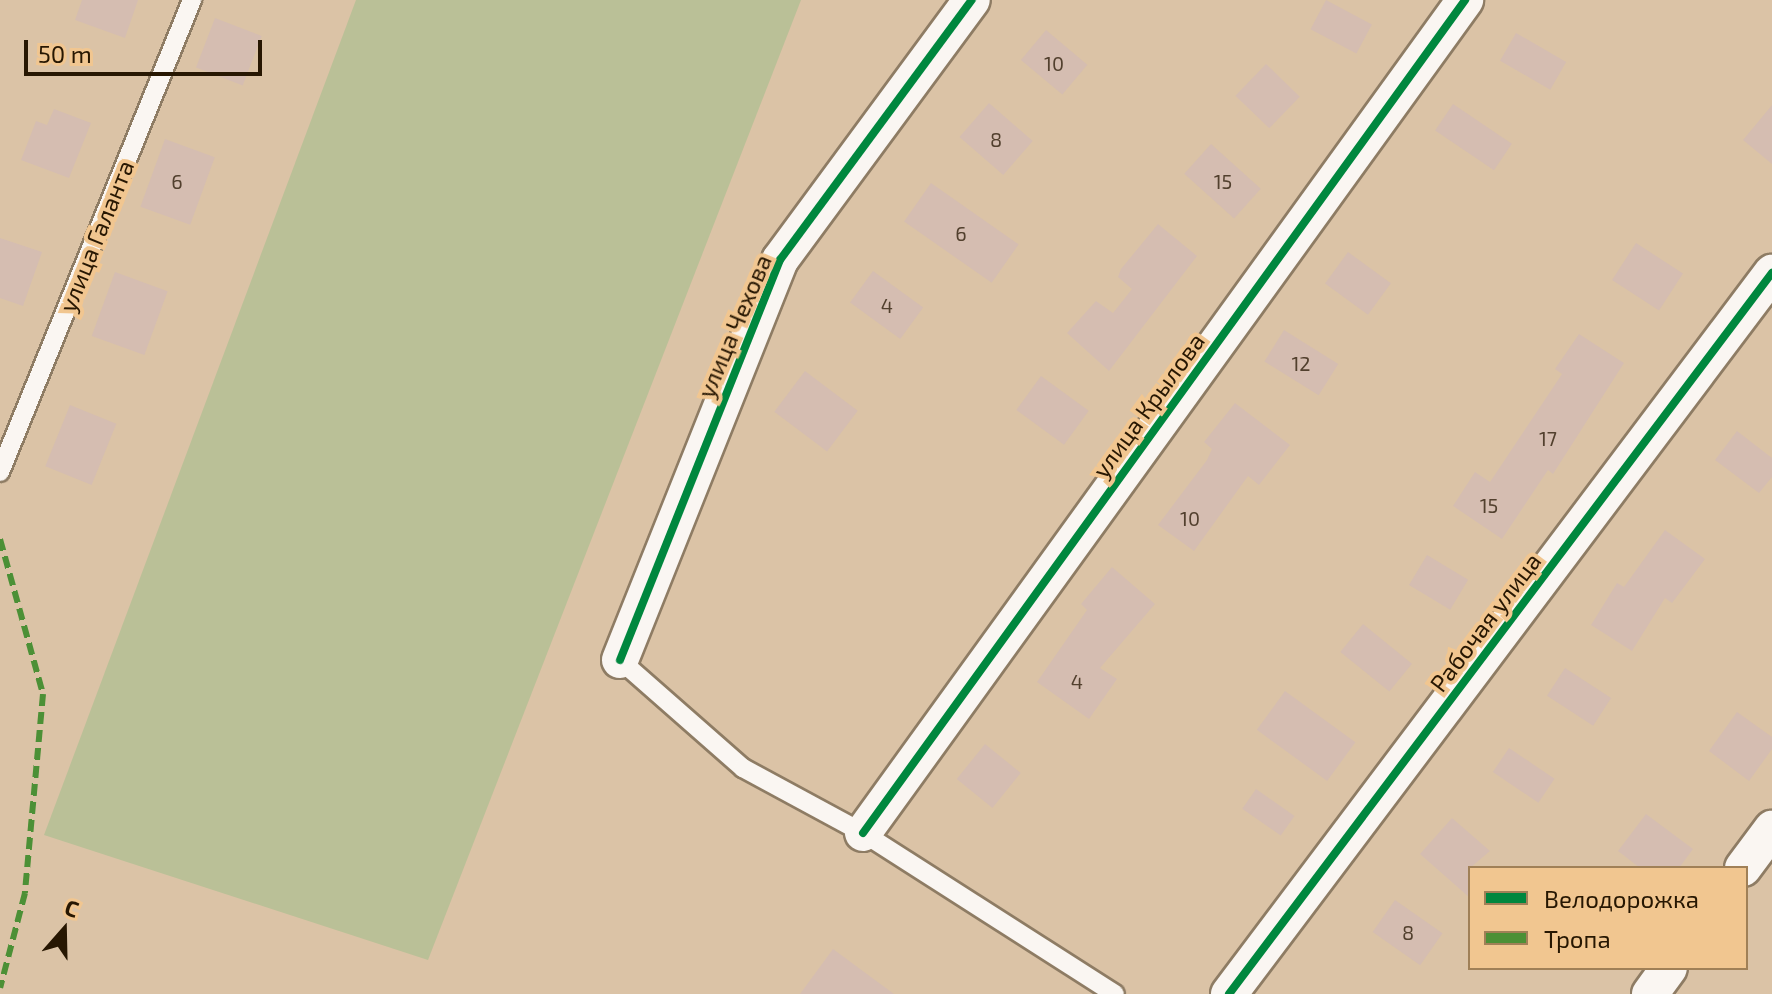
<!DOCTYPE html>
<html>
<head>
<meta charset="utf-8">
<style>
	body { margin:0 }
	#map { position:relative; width:1772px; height:994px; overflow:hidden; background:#dbc3a6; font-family:"Exo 2",sans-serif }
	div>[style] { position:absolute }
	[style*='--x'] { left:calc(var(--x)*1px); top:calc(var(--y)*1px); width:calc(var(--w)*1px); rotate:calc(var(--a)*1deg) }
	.green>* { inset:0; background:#bac097 }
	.building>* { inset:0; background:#d5bdb1; transform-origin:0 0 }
	.roads { filter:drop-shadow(2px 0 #8e7c64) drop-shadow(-2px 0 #8e7c64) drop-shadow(0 2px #8e7c64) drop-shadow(0 -2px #8e7c64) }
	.lane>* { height:18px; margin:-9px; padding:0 9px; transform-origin:9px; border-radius:9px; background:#faf6f2 }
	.street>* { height:36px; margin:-18px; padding:0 18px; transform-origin:18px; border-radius:18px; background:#faf6f2 }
	.quiet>* { height:6px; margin-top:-3px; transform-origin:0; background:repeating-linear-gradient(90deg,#4c9036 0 12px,transparent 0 18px) }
	.cycleway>* { height:8px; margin:-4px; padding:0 4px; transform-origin:4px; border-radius:4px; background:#00873e }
	span { translate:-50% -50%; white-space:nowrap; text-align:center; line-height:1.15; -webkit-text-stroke:8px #f1c690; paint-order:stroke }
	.number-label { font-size:20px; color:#52402e }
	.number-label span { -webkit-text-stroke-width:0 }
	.street-label { font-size:24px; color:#271702 }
	.legend { position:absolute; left:1468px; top:866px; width:280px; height:104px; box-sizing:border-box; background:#f1c690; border:2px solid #a08057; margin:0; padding:10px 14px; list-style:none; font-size:24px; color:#271702 }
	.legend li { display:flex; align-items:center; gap:16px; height:40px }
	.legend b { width:40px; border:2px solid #a08057 }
	.north { position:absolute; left:24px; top:890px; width:80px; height:80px; -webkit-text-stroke:6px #f1c690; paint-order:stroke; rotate:20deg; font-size:22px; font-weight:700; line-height:32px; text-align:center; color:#271702 }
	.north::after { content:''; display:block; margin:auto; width:28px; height:36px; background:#271702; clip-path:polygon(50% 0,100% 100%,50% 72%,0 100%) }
	.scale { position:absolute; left:24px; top:40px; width:238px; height:36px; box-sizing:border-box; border:4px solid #271702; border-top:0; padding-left:10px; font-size:24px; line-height:28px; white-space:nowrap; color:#271702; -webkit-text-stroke:6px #f1c690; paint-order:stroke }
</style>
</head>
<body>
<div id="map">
	<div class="green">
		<div style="clip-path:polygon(356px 0,801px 0,428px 960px,44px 835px)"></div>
	</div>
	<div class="building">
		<div style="clip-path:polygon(82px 0,138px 0,125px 38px,75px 20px)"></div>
		<div style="left:1326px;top:0;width:52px;height:33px;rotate:28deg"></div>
		<div style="left:215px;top:18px;width:50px;height:53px;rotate:21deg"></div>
		<div style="left:1046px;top:30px;width:54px;height:39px;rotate:40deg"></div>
		<div style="left:1516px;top:33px;width:58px;height:32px;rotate:30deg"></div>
		<div style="left:1266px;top:64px;width:47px;height:44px;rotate:44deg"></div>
		<div style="left:989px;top:103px;width:58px;height:45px;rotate:41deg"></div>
		<div style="left:1453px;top:104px;width:71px;height:32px;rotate:34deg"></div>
		<div style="clip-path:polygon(1772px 105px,1772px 164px,1743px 140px)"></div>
		<div style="clip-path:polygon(54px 109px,91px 123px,69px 178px,21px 160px,36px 121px,47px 125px)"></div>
		<div style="left:165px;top:139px;width:53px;height:72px;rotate:20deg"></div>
		<div style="left:1211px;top:144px;width:67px;height:40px;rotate:42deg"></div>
		<div style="left:931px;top:183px;width:107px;height:47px;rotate:35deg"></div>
		<div style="clip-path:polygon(1158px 224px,1197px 256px,1109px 371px,1067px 333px,1096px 301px,1113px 313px,1132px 289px,1118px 277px,1121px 269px)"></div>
		<div style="clip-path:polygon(0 238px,42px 252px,23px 306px,0 298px)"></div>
		<div style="left:1636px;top:243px;width:56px;height:44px;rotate:33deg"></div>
		<div style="left:1348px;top:252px;width:53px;height:39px;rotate:36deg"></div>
		<div style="left:873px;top:271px;width:62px;height:39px;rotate:36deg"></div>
		<div style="left:115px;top:272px;width:56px;height:68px;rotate:20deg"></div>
		<div style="left:1284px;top:330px;width:64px;height:37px;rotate:32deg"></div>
		<div style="clip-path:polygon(1579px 334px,1624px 363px,1553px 474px,1548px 470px,1502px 539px,1453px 506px,1475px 472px,1490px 482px,1562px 374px,1555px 369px)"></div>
		<div style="left:805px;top:371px;width:66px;height:51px;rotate:37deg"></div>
		<div style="left:1041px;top:376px;width:59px;height:42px;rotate:36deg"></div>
		<div style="clip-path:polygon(1235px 403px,1290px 445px,1259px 485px,1248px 476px,1194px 551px,1158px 525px,1207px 460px,1212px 449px,1204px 442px)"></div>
		<div style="left:70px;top:405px;width:50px;height:66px;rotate:22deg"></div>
		<div style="clip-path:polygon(1737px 431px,1772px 458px,1772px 477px,1759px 493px,1715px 460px)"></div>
		<div style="clip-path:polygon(1665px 530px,1705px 559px,1672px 603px,1665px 598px,1632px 651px,1591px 625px,1617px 583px,1624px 587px)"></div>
		<div style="left:1427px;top:555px;width:48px;height:35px;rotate:31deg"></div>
		<div style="clip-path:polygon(1112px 567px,1155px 604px,1100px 668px,1117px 679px,1089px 719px,1037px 682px,1087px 610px,1081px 604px)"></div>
		<div style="left:1363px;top:624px;width:63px;height:36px;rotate:39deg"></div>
		<div style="left:1565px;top:668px;width:55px;height:33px;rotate:33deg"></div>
		<div style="left:1285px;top:691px;width:87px;height:48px;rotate:36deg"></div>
		<div style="clip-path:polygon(1737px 712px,1772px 737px,1772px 749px,1749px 781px,1709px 751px)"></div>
		<div style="left:985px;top:744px;width:46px;height:45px;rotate:39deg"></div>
		<div style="left:1509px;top:748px;width:55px;height:29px;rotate:34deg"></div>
		<div style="left:1256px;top:789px;width:47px;height:24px;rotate:35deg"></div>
		<div style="clip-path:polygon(1646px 814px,1693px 849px,1679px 868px,1640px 868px,1618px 851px)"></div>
		<div style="clip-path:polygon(1452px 818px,1490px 851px,1470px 868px,1470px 898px,1420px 854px)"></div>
		<div style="left:1395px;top:900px;width:58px;height:39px;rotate:35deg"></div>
		<div style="clip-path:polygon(833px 949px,894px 994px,800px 994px)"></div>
	</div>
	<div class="roads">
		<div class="lane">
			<div style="--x:0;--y:472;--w:510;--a:-67.86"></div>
			<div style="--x:620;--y:660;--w:164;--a:41.3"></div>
			<div style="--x:743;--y:768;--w:136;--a:28.4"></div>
			<div style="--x:863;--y:833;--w:299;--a:32.6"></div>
		</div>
		<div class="street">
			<div style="--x:620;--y:660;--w:431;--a:-68.2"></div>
			<div style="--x:780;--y:260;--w:323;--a:-53.6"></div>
			<div style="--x:863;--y:833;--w:1028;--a:-54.14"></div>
			<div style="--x:1743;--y:868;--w:49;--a:-53.4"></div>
			<div style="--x:1229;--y:994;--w:903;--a:-53.02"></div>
			<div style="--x:1650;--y:994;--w:32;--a:-54"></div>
		</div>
	</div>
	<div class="quiet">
		<div style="--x:0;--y:539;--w:161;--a:74.5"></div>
		<div style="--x:43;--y:694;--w:200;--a:95.2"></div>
		<div style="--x:25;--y:893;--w:98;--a:104.7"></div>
	</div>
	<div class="cycleway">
		<div style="--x:620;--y:660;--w:431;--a:-68.2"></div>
		<div style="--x:780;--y:260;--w:323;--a:-53.6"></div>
		<div style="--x:863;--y:833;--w:1028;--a:-54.14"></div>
		<div style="--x:1229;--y:994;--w:903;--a:-53.02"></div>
	</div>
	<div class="number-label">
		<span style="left:1054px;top:63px">10</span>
		<span style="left:996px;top:139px">8</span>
		<span style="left:177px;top:181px">6</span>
		<span style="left:1223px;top:181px">15</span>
		<span style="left:961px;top:233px">6</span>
		<span style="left:887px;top:305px">4</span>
		<span style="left:1301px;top:363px">12</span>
		<span style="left:1548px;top:438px">17</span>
		<span style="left:1489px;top:505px">15</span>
		<span style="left:1190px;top:518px">10</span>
		<span style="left:1077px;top:681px">4</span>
		<span style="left:1408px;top:932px">8</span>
	</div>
	<div class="street-label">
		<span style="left:96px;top:236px;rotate:-68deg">улица Галанта</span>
		<span style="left:734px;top:326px;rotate:-67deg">улица Чехова</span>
		<span style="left:1148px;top:405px;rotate:-54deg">улица Крылова</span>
		<span style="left:1485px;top:622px;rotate:-53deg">Рабочая улица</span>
	</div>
	<ul class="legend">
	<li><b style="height:10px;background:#00873e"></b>Велодорожка</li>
	<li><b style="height:10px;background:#4c9036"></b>Тропа</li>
	</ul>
	<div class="north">С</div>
	<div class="scale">50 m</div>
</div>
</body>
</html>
